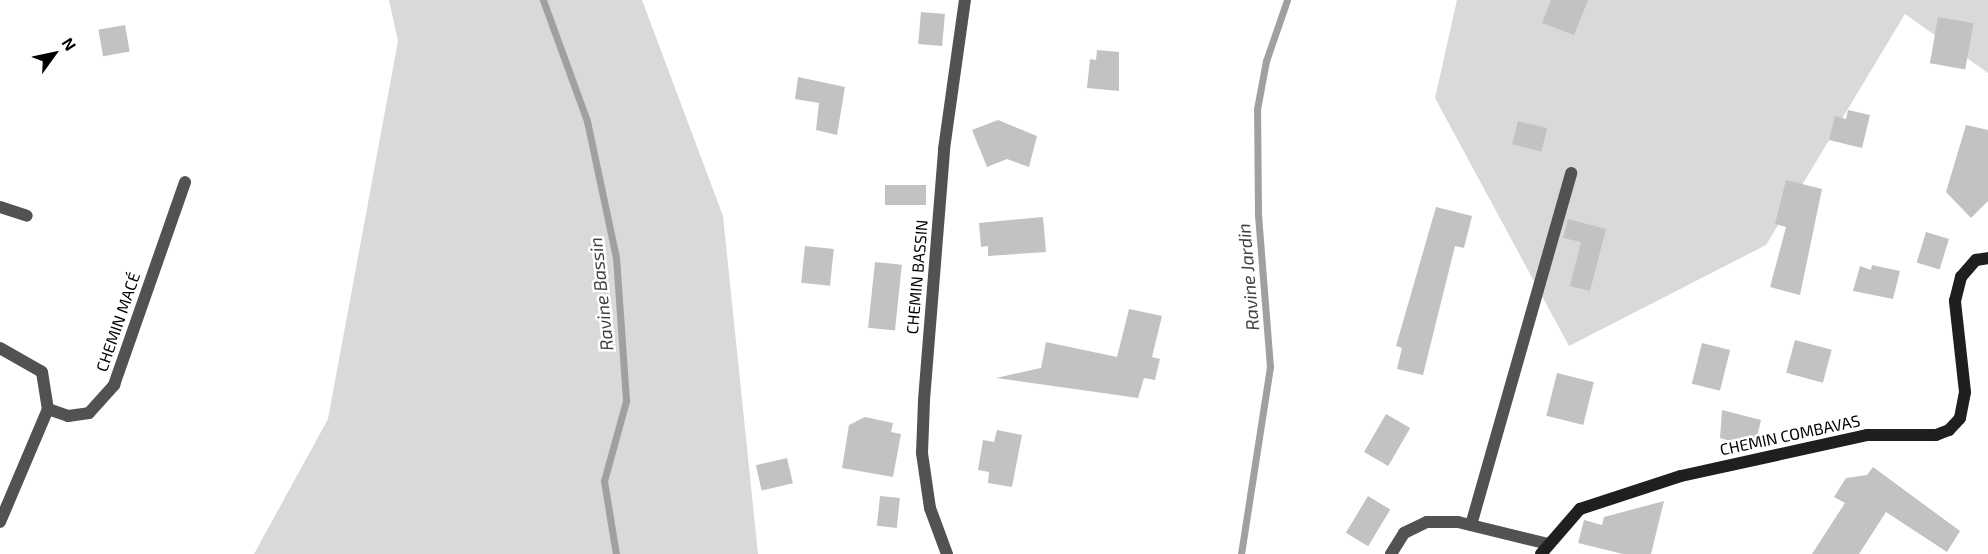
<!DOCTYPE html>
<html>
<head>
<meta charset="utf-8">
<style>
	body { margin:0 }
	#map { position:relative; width:1988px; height:554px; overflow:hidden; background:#fff; font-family:"Exo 2",sans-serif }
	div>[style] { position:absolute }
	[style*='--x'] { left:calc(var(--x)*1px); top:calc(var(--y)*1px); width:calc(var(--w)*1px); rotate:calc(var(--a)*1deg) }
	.green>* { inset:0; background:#d9d9d9 }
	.stream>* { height:7px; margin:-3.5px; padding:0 3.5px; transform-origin:3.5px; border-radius:3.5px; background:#a0a0a0 }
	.building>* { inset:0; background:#c2c2c2; transform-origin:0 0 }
	.lane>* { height:12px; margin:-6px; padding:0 6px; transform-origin:6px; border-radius:6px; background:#525252 }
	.street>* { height:12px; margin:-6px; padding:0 6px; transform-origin:6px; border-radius:6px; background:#525252 }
	.secondary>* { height:12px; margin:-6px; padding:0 6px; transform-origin:6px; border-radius:6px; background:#1f1f1f }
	span { translate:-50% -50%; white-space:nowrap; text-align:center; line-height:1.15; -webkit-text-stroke:5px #fff; paint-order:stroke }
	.street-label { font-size:16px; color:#000 }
	.water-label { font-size:18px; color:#414141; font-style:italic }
	.north { position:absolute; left:24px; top:24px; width:60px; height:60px; -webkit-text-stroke:4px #fff; paint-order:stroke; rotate:57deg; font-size:16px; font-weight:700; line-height:24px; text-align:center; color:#000 }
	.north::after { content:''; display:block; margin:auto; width:21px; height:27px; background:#000; clip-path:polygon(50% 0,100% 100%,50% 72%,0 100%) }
</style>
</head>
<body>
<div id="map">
	<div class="green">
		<div style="clip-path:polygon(389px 0,642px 0,723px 216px,758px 554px,254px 554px,328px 419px,398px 41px)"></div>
		<div style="clip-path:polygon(1457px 0,1988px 0,1988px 73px,1905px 14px,1766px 245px,1569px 346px,1435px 98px)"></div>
	</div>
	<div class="stream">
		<div style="--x:543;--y:0;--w:129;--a:70"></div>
		<div style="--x:587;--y:121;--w:139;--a:78"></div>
		<div style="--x:616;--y:257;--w:144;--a:86"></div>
		<div style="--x:626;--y:401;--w:83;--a:105.4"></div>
		<div style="--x:604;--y:481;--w:74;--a:80.7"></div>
		<div style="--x:1241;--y:554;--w:189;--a:-81.2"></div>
		<div style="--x:1270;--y:367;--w:152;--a:-94.5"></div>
		<div style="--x:1258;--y:215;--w:106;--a:-90.5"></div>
		<div style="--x:1257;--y:109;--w:49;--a:-79.4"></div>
		<div style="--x:1266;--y:61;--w:65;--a:-71"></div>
	</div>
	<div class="building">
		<div style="clip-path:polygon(1551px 0,1588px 0,1574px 35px,1542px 23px)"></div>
		<div style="left:921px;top:12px;width:24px;height:32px;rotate:5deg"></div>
		<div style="left:1938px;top:17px;width:36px;height:47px;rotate:10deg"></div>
		<div style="left:125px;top:25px;width:27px;height:27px;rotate:80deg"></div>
		<div style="clip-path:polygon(1097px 50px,1119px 52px,1119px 91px,1087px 88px,1090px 59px,1096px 60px)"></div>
		<div style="clip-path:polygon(798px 77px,845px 87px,837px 135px,816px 130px,819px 103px,795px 99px)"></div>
		<div style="clip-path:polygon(1848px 110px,1870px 115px,1862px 148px,1829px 140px,1835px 116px,1846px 119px)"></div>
		<div style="clip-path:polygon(998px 120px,1037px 136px,1029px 167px,1007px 159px,987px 167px,972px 130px)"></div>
		<div style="left:1518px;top:121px;width:30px;height:24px;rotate:14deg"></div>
		<div style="clip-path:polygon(1966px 125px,1988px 130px,1988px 201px,1971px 218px,1946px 192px)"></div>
		<div style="clip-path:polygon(1786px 180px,1822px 189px,1800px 295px,1770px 287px,1786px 227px,1775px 224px)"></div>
		<div style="left:885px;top:185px;width:41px;height:20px"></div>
		<div style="clip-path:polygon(1436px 207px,1472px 216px,1464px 248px,1455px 246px,1423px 375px,1397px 369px,1402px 348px,1396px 346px)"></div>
		<div style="clip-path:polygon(1043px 217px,1046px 252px,988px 256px,988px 246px,981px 247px,979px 223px)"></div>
		<div style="clip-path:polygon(1568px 219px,1606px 229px,1590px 291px,1570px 286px,1581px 242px,1563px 238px)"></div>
		<div style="left:1926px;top:232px;width:24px;height:32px;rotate:17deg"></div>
		<div style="left:805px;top:246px;width:29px;height:37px;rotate:6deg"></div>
		<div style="left:875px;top:262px;width:27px;height:66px;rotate:6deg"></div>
		<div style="clip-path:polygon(1872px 265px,1900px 271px,1893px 299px,1853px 291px,1860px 266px,1871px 270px)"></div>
		<div style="clip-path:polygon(1129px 309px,1162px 316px,1152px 357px,1160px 359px,1155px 380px,1144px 378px,1138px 398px,996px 378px,1041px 368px,1046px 342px,1117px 357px)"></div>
		<div style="left:1795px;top:340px;width:38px;height:34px;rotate:15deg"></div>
		<div style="left:1702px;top:343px;width:29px;height:42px;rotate:14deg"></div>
		<div style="left:1557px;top:373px;width:38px;height:44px;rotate:14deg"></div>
		<div style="clip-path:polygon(1722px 410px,1761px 420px,1756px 441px,1746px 439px,1744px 445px,1720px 438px)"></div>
		<div style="left:1386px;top:414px;width:28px;height:44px;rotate:30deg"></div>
		<div style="clip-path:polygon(865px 417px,893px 423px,891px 432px,901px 434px,893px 477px,842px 468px,849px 425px)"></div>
		<div style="clip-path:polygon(997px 430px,1022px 435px,1012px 487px,988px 483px,989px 472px,978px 470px,983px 440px,994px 442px)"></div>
		<div style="left:787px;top:458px;width:26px;height:32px;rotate:77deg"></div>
		<div style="clip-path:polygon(1873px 467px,1960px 531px,1947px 552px,1886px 512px,1859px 554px,1812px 554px,1845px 503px,1834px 497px,1846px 478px,1867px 475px)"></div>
		<div style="left:880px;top:496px;width:20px;height:30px;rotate:6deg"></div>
		<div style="left:1368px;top:496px;width:26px;height:43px;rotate:31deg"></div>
		<div style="clip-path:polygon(1664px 501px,1651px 554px,1623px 554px,1578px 543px,1584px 520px,1602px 525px,1604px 517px)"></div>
	</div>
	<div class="lane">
		<div style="--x:0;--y:207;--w:28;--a:18"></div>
		<div style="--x:0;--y:348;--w:48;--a:29.7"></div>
		<div style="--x:42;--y:372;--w:37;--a:81"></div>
		<div style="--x:1471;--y:525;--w:366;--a:-74.1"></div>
	</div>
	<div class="street">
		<div style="--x:0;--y:522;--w:123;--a:-67"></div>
		<div style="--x:48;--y:409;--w:21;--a:19"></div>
		<div style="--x:68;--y:416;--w:21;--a:-8"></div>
		<div style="--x:89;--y:413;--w:38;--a:-48"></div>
		<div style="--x:114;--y:385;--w:215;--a:-70.7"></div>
		<div style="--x:947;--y:554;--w:49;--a:-110.3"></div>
		<div style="--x:930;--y:508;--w:56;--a:-98.3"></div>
		<div style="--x:922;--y:453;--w:53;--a:-87.8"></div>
		<div style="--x:924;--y:400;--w:252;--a:-85.4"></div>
		<div style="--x:944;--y:149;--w:150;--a:-82"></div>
		<div style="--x:1391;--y:554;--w:25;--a:-58"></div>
		<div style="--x:1404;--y:533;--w:25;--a:-26"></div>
		<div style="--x:1427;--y:522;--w:31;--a:0"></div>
		<div style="--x:1458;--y:522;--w:93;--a:13.7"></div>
	</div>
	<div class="secondary">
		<div style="--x:1541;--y:554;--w:60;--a:-49.1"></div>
		<div style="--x:1580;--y:509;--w:106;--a:-18.1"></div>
		<div style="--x:1681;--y:476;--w:190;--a:-12.4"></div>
		<div style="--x:1867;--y:435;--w:69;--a:0"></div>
		<div style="--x:1936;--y:435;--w:14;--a:-21"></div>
		<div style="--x:1949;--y:430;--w:16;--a:-47"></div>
		<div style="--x:1960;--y:418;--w:26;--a:-79"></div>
		<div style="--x:1965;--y:392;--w:92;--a:-96.3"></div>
		<div style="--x:1955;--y:301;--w:25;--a:-76"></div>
		<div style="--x:1961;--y:277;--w:23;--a:-49"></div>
		<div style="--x:1976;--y:260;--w:12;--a:-9"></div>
	</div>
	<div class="street-label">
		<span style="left:917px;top:277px;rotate:-85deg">CHEMIN BASSIN</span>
		<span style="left:118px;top:322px;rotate:-71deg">CHEMIN MACÉ</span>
		<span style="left:1790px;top:435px;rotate:-12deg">CHEMIN COMBAVAS</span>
	</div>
	<div class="water-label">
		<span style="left:1248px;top:277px;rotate:-95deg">Ravine Jardin</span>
		<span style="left:601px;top:294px;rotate:-96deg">Ravine Bassin</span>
	</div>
	<div class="north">N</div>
</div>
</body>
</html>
